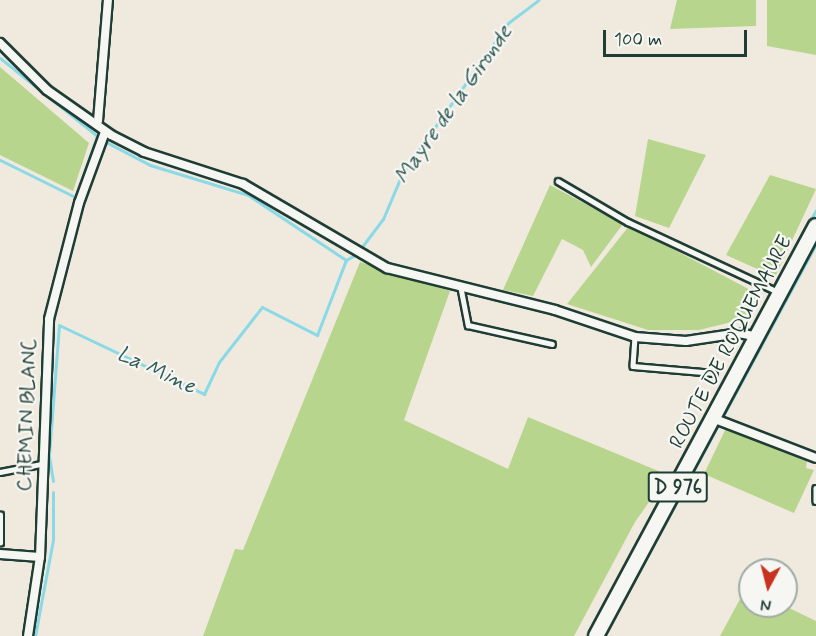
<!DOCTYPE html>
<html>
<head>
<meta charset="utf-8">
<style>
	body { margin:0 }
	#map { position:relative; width:816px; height:636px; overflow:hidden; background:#f0eade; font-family:Mynerve,sans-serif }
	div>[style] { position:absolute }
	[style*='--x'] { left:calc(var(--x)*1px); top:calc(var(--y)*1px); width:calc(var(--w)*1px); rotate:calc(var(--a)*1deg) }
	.green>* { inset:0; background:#b8d58d }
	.stream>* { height:3px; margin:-1.5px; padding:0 1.5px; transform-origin:1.5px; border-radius:1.5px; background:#8ad9e7 }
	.roads { filter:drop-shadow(2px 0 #1f3d34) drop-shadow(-2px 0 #1f3d34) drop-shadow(0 2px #1f3d34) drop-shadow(0 -2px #1f3d34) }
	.lane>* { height:4.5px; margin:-2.25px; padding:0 2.25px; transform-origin:2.25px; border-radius:2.25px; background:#f6f6f2 }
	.street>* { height:8px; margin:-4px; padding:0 4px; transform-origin:4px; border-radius:4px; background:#f6f6f2 }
	.primary>* { height:14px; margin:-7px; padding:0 7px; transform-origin:7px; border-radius:7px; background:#f6f6f2 }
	span { translate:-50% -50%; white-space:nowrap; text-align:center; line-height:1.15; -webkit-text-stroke:4.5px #f6f6f2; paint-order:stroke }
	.shield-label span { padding:2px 4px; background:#f6f6f2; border:2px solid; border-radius:4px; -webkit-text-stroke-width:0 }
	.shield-label { font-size:20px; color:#1f3d34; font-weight:700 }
	.street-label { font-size:21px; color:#1f3d34 }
	.water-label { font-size:22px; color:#345c58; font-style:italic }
	.north { position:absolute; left:738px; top:558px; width:60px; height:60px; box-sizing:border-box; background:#f6f6f2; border:2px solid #a0aca6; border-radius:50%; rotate:187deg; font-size:16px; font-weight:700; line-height:24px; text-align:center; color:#1f3d34 }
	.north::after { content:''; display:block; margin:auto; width:21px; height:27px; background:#c8321e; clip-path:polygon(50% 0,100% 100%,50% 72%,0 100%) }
	.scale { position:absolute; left:603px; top:30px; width:144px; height:27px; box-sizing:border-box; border:3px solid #1f3d34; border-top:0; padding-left:8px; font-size:18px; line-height:21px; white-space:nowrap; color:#1f3d34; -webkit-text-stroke:4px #f6f6f2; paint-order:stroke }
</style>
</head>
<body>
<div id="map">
	<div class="green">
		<div style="clip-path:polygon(677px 0,756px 0,756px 26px,670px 29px)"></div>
		<div style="clip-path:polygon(767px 0,816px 0,816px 55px,767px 46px)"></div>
		<div style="clip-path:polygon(0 67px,89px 143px,73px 191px,0 155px)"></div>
		<div style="clip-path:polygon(648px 139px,706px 155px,669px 228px,635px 216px)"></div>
		<div style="clip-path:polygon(770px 175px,816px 189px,775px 277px,726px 255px)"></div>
		<div style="clip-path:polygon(550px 185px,623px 224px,591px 267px,583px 250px,562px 239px,533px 296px,503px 290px)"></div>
		<div style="clip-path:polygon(629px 226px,760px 295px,744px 319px,699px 330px,648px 330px,567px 304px)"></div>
		<div style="clip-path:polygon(360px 262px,450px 291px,404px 420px,508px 469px,528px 417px,668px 475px,635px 522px,574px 636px,203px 636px,235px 549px,243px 550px)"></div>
		<div style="clip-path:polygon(727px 426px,807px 461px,806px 468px,814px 470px,794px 513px,704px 474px)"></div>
		<div style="clip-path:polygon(746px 588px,750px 606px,785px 606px,816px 621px,816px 636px,720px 636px)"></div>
	</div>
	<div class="stream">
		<div style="--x:0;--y:58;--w:124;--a:38.8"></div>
		<div style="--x:97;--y:136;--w:65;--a:109.8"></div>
		<div style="--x:75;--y:197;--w:84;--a:-153.7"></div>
		<div style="--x:106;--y:142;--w:50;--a:27.6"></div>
		<div style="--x:150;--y:165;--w:102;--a:17"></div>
		<div style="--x:248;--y:195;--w:118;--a:33.6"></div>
		<div style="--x:361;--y:248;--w:36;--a:-53"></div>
		<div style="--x:383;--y:219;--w:49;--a:-67.1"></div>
		<div style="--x:402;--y:174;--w:184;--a:-54.9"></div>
		<div style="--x:508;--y:23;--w:38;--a:-37"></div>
		<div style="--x:346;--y:260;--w:8;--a:-30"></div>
		<div style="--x:776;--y:282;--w:82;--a:-60.9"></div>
		<div style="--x:757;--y:322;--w:29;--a:-65"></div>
		<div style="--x:53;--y:481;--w:26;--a:-99"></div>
		<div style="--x:49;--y:455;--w:130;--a:-85.6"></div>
		<div style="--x:59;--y:325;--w:161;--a:25.4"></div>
		<div style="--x:204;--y:394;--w:35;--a:-65"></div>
		<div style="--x:219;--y:362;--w:70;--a:-52"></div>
		<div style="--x:262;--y:307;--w:62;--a:27"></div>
		<div style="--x:317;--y:335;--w:80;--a:-68.9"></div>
		<div style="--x:35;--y:636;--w:98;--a:-79.4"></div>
		<div style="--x:53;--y:540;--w:48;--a:-90"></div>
		<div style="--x:604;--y:636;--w:446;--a:-61.6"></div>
	</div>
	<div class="roads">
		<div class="lane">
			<div style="--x:558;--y:181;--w:81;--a:30.4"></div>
			<div style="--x:628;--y:222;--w:166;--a:25"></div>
			<div style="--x:461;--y:288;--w:38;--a:79"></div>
			<div style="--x:468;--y:325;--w:86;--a:12.7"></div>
			<div style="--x:635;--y:337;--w:29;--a:94"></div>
			<div style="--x:633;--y:366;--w:81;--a:4.9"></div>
			<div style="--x:0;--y:472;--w:42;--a:-11"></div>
			<div style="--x:816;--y:488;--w:13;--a:90"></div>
			<div style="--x:0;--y:543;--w:28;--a:-90"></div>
		</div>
		<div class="street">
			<div style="--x:0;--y:43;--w:66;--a:45"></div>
			<div style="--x:47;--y:90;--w:78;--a:35.1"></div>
			<div style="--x:111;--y:135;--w:37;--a:27"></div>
			<div style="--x:144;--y:152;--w:104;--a:17.9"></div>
			<div style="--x:243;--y:184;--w:167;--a:30.3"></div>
			<div style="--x:387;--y:268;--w:173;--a:14"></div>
			<div style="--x:555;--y:310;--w:84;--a:18.6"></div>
			<div style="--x:635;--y:337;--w:51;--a:4.5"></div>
			<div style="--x:686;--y:341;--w:54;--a:-8.6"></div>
			<div style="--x:739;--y:333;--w:19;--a:12"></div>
			<div style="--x:98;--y:121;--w:121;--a:-85.3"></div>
			<div style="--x:715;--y:419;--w:108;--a:21.1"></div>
			<div style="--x:0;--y:554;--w:40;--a:4.3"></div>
			<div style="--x:28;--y:636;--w:80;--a:-81.4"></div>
			<div style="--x:40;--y:557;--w:238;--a:-87.8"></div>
			<div style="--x:49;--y:319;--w:120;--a:-75.5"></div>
			<div style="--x:79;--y:203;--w:76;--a:-69.9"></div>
		</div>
		<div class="primary">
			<div style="--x:596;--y:636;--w:465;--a:-61.8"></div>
		</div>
	</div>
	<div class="shield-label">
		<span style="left:678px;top:487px">D 976</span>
	</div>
	<div class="street-label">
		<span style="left:731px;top:342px;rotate:-62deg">ROUTE DE ROQUEMAURE</span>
		<span style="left:27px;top:415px;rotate:-88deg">CHEMIN BLANC</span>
	</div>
	<div class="water-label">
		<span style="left:454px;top:105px;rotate:-55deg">Mayre de la Gironde</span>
		<span style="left:156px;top:371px;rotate:25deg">La Mine</span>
	</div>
	<div class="north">N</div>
	<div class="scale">100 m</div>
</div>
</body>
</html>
